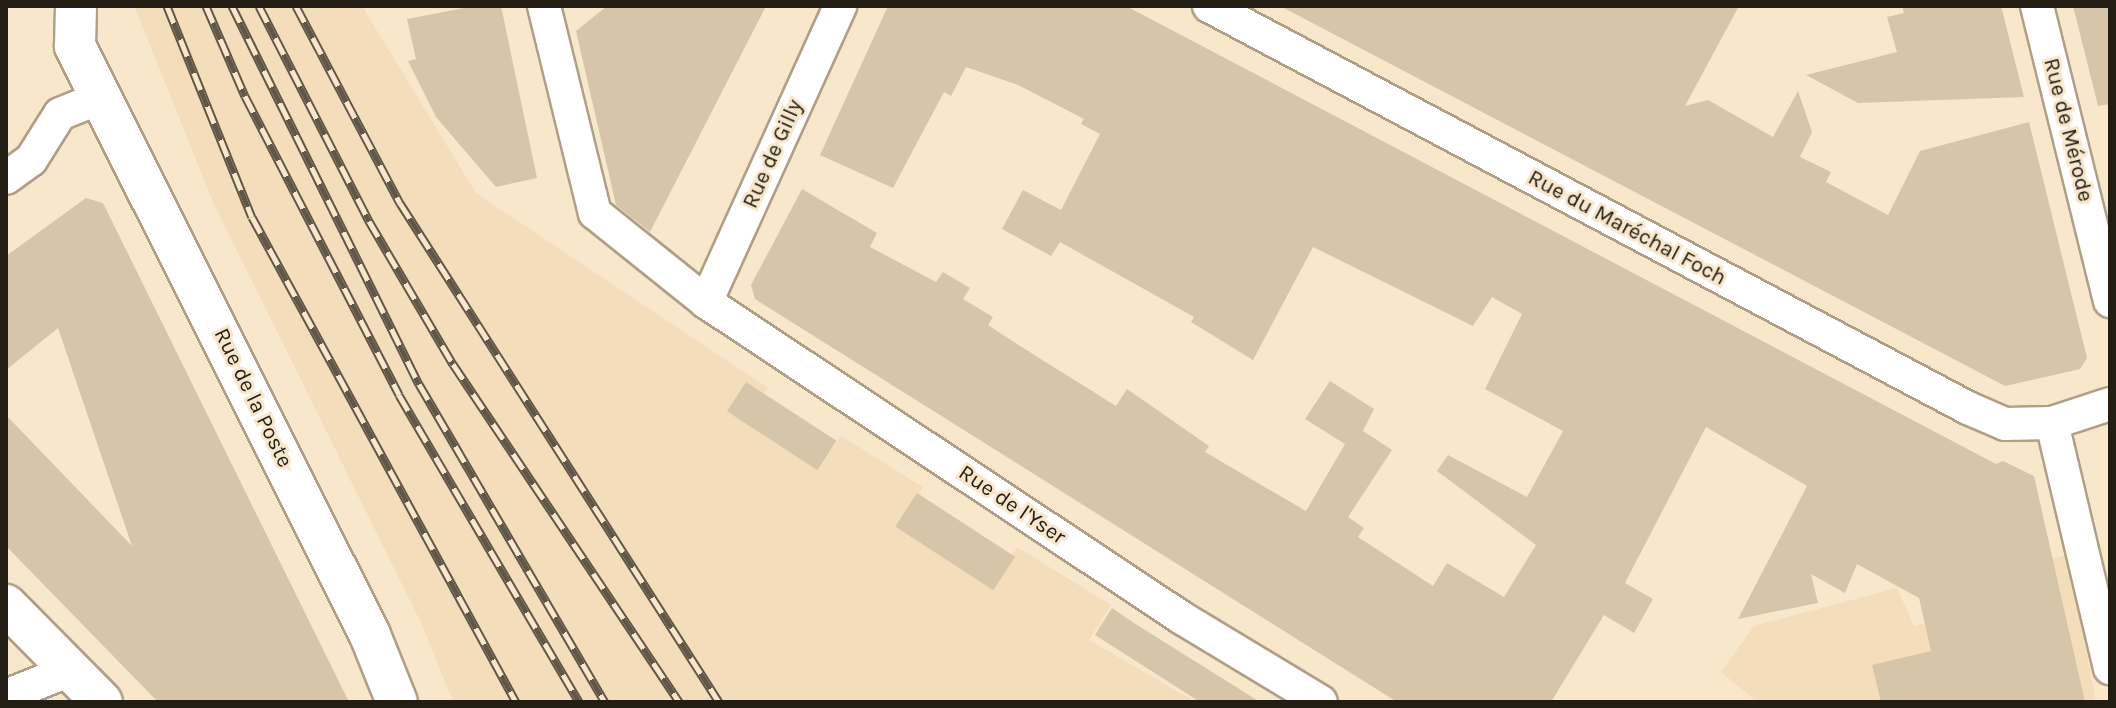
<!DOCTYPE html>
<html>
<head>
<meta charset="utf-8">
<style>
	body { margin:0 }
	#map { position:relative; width:2116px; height:708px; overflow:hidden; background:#f9e7cc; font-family:Karla,sans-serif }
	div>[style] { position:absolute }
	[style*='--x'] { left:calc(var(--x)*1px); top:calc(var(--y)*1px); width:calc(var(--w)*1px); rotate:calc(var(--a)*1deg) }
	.built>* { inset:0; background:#f4ddbb }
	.building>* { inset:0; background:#d7c5aa; transform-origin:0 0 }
	.roads { filter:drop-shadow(2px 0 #b09f85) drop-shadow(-2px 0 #b09f85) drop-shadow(0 2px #b09f85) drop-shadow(0 -2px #b09f85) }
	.minor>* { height:32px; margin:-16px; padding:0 16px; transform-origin:16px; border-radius:16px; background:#fff }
	.tertiary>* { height:40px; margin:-20px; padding:0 20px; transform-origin:20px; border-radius:20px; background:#fff }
	.rail>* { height:9px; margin-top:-4.5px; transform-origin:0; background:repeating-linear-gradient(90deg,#f9e7cc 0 18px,#605748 0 36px); box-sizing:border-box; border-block:2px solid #605748 }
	span { translate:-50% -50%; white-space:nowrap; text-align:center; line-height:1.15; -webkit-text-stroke:6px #f9e7cc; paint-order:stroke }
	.street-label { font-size:22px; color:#231d13 }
	.frame { position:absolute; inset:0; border:8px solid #231d13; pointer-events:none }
</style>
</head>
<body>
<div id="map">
	<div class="built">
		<div style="clip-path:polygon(134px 6px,362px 6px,476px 193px,768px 388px,746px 419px,819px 468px,841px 436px,923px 487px,902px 525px,996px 585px,1017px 547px,1111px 605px,1089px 640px,1196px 702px,453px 702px,423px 627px,213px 202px)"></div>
		<div style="clip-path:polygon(2069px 555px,2096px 702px,1757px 702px,1721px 672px,1754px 626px,1897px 588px,1914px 626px,1953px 615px,1963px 579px)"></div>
	</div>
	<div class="building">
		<div style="clip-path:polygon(474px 6px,501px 6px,537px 178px,496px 187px,436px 117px,408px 61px,416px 59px,407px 19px)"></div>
		<div style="clip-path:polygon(607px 6px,766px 6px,650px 232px,616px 205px,576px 31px)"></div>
		<div style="clip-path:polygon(888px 6px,1126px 6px,1996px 464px,2003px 461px,2034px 476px,2085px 702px,1881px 702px,1872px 665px,1931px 651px,1919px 598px,1857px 564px,1845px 593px,1811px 574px,1818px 603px,1738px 619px,1807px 486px,1706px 427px,1625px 583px,1653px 599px,1634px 633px,1604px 615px,1551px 702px,1397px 702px,755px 299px,751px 285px,802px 189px,877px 233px,870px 247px,936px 282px,943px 272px,970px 288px,963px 299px,993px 317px,988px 325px,1020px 346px,1116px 406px,1127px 389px,1209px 446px,1205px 452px,1306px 511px,1345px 444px,1305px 419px,1330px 381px,1374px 409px,1363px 431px,1392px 450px,1348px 517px,1364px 528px,1358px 537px,1433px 586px,1447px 563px,1504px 597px,1536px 545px,1437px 471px,1448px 455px,1527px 497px,1563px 431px,1485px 389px,1522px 314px,1492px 297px,1473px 326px,1313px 247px,1253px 360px,1191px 322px,1194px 317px,1060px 242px,1051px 256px,1002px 229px,1023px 190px,1061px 210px,1100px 134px,1081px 124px,1084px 119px,1018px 85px,966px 67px,951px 96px,944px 92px,893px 188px,820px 155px)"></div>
		<div style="clip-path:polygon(1280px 6px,1739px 6px,1685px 106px,1708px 100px,1773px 137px,1798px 91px,1812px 132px,1800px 157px,1831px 172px,1826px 182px,1888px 215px,1920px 151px,2029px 122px,2087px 358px,2080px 369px,2005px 386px)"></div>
		<div style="clip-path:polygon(1902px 6px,2001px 6px,2024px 97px,1858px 103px,1806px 75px,1897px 52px,1887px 17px,1904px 13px)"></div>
		<div style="clip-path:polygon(2073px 6px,2110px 6px,2110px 104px,2098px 106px)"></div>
		<div style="clip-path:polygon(86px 198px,103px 203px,349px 702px,158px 702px,6px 546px,6px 415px,132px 546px,58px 328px,6px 370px,6px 256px)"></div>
		<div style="left:746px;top:382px;width:108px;height:35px;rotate:33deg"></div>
		<div style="left:917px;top:493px;width:117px;height:40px;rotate:33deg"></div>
		<div style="clip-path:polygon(1112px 608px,1134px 623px,1260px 702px,1200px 702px,1095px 635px)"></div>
	</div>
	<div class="roads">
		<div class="minor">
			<div style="--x:544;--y:6;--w:213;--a:76.2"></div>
			<div style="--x:595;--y:213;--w:142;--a:38.7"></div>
			<div style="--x:706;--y:302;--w:571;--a:33.58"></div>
			<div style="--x:1182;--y:618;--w:162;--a:31.1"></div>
			<div style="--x:1209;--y:6;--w:859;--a:27.91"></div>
			<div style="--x:1968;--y:408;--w:40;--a:23.4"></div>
			<div style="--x:2005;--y:424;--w:47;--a:-1.2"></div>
			<div style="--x:2052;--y:423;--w:61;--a:-18.1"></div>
			<div style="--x:2037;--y:6;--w:304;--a:76.1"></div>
			<div style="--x:6;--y:178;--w:31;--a:-36"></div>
			<div style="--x:31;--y:160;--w:54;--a:-57.8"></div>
			<div style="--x:60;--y:114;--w:45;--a:-22"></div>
			<div style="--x:706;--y:302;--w:325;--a:-65.6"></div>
			<div style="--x:2052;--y:423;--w:252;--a:76.7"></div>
			<div style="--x:6;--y:696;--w:69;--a:-22.1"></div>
		</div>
		<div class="tertiary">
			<div style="--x:76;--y:6;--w:40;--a:91.4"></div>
			<div style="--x:75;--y:46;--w:659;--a:63.4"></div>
			<div style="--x:370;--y:635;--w:72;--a:68.1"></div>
			<div style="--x:6;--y:605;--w:136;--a:45.3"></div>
		</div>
	</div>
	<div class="rail">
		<div style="--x:167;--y:6;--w:227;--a:68.1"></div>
		<div style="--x:252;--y:217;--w:552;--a:61.44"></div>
		<div style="--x:206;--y:6;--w:98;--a:66.6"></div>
		<div style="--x:245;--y:96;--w:336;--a:62.7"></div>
		<div style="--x:399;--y:395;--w:356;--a:59.6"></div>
		<div style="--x:232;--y:6;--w:422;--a:63.7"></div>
		<div style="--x:419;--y:384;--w:368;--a:59.7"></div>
		<div style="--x:259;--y:6;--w:242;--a:62.9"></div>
		<div style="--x:369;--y:221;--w:166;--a:59.6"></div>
		<div style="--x:453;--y:364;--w:407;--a:56.2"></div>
		<div style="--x:296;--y:6;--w:223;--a:62.2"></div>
		<div style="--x:400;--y:203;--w:592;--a:57.41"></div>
	</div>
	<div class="street-label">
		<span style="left:2068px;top:130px;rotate:76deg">Rue de Mérode</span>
		<span style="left:773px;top:154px;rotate:-66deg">Rue de Gilly</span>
		<span style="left:1627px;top:228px;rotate:28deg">Rue du Maréchal Foch</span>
		<span style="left:253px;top:398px;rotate:64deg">Rue de la Poste</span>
		<span style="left:1012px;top:505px;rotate:34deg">Rue de l'Yser</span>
	</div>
	<div class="frame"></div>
</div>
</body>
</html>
